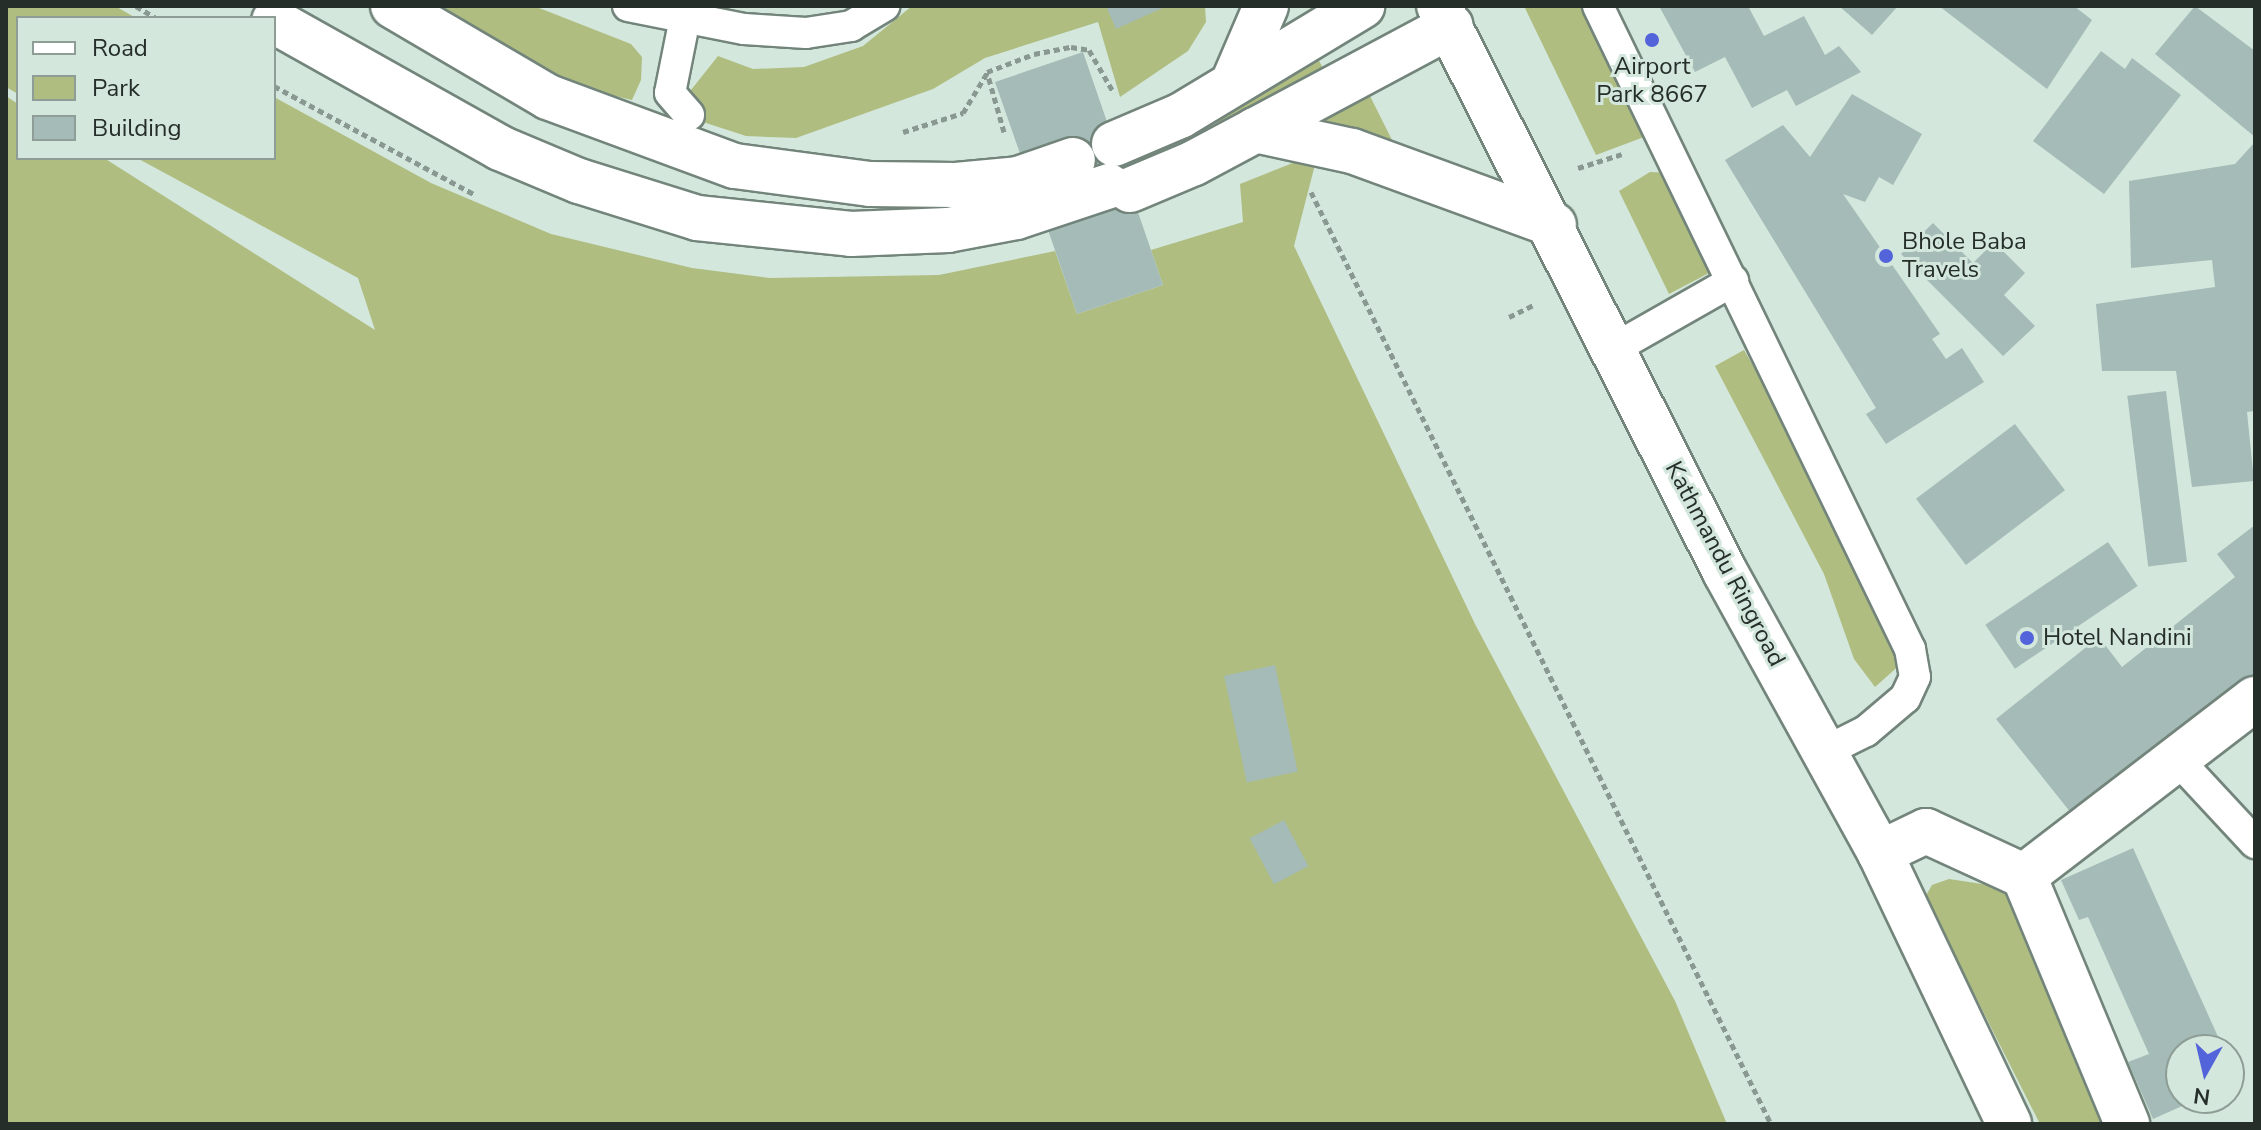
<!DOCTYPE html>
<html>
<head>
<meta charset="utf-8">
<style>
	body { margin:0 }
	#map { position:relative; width:2261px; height:1130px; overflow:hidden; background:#d3e7dc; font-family:"Nunito Sans",sans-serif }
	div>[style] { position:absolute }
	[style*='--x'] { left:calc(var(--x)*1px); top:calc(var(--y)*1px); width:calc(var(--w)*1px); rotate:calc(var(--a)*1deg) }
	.green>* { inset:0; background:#afbd80 }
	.building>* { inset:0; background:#a4bbb7; transform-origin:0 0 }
	.path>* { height:5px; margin-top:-2.5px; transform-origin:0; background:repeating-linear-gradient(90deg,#899890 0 6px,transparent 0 10px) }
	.roads { filter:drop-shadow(2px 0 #73857b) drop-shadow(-2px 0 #73857b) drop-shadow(0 2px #73857b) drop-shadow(0 -2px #73857b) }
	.lane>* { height:30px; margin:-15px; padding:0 15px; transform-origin:15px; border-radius:15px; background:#fff }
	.street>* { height:44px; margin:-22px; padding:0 22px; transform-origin:22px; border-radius:22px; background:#fff }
	.highway>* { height:44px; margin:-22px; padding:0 22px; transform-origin:22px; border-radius:22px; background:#fff }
	.dots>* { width:22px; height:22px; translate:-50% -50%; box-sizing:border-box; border:4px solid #d3e7dc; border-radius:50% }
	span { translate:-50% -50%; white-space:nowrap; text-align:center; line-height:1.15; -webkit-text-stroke:6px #d3e7dc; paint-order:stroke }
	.poi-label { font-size:24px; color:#262e2a }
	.left { translate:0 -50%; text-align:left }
	.street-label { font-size:24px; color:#262e2a }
	.frame { position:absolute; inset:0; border:8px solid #262e2a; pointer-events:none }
	.legend { position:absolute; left:16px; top:16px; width:260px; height:144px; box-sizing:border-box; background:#d3e7dc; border:2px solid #8e9d95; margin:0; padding:10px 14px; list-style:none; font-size:24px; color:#262e2a }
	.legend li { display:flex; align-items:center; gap:16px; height:40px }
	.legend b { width:40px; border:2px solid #8e9d95 }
	.north { position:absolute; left:2165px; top:1034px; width:80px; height:80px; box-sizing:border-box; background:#d3e7dc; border:2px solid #8e9d95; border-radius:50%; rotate:188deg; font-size:22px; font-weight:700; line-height:32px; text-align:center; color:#262e2a }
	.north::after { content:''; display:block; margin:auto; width:28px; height:36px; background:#5363d9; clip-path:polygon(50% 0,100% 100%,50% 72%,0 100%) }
</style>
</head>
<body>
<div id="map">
	<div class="green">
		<div style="clip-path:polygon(6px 6px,115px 6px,136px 18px,18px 18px,18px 94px,6px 87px)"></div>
		<div style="clip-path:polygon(412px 6px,534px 6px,631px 44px,642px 57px,641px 80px,632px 100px,559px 83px)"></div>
		<div style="clip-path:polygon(912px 6px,1205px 6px,1206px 22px,1188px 51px,1120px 97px,1098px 22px,985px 58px,933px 89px,796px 138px,746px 136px,703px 122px,693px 108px,691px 90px,718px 56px,753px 69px,804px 67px,863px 46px)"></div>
		<div style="clip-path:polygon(1524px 6px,1600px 6px,1660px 131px,1596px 155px)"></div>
		<div style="clip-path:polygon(1318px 59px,1324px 70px,1221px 125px,1214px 120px,1214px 111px)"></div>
		<div style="clip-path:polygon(1369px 94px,1398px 152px,1343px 126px,1297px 125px)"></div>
		<div style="clip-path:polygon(6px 96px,18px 104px,18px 158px,104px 158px,375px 330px,358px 278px,137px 158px,274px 158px,274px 97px,431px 183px,551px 234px,692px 268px,769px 278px,939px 275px,1055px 251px,1077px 314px,1163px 285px,1151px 250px,1243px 222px,1240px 184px,1318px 153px,1294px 246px,1475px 624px,1675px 1001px,1727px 1124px,6px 1124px)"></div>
		<div style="clip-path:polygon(1650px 172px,1673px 173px,1716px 261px,1709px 273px,1669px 294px,1619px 191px)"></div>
		<div style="clip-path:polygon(1744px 350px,1839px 512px,1902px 663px,1875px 687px,1854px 659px,1824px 574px,1715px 366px)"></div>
		<div style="clip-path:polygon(1949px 879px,2002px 887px,2019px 898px,2121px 1124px,2040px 1124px,1925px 897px,1932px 885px)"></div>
	</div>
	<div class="building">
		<div style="clip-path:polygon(1106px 6px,1167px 6px,1116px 29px)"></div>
		<div style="clip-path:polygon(1659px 6px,1748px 6px,1764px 36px,1804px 16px,1825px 55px,1839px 46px,1861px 72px,1796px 106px,1787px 90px,1752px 108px,1725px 57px,1695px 72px)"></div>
		<div style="clip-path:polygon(1839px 6px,1898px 6px,1872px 35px)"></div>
		<div style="clip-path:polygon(1939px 6px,2074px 6px,2092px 20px,2047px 89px)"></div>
		<div style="clip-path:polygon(2195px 6px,2255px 51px,2255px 137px,2155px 54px)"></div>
		<div style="clip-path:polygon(2101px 51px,2125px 69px,2132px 58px,2181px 95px,2104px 194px,2033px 141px)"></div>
		<div style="clip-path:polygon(1083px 52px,1163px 285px,1077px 314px,1048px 230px,1092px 215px,1109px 186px,1023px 162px,995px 82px)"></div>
		<div style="clip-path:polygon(1852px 94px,1922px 134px,1893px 185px,1879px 177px,1865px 202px,1843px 194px,1940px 334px,1932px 339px,1946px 359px,1962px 348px,1984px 382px,1886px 444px,1866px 414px,1876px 408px,1725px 160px,1783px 125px,1810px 157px)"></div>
		<div style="clip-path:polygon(2255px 142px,2255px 411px,2247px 412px,2254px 481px,2192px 487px,2176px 371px,2102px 371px,2096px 304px,2215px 287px,2212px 260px,2131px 268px,2129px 181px,2235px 164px)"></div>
		<div style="clip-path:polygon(1933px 223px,1973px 263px,1994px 242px,2025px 273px,2004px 295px,2035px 326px,2003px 356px,1901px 254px)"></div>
		<div style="left:2166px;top:391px;width:172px;height:39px;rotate:83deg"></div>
		<div style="left:2015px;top:424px;width:83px;height:124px;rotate:53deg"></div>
		<div style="clip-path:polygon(2255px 525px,2255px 676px,2075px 818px,1996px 719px,2099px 637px,2122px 667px,2235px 577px,2217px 554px)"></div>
		<div style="left:2108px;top:542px;width:53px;height:148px;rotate:56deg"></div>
		<div style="left:1275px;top:665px;width:109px;height:52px;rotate:78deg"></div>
		<div style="left:1284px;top:820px;width:52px;height:39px;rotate:62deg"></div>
		<div style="clip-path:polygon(2133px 848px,2224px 1050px,2181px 1050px,2181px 1098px,2200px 1098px,2153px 1119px,2128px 1062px,2149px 1054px,2088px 917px,2079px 920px,2061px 880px)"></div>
	</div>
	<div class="path">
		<div style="--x:136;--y:6;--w:23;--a:31"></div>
		<div style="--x:274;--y:86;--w:227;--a:28.4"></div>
		<div style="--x:903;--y:132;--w:63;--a:-17.6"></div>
		<div style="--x:963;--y:113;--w:47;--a:-59"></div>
		<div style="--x:1004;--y:132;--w:62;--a:-105.8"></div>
		<div style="--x:987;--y:72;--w:50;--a:-21"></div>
		<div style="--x:1034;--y:54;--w:38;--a:-11"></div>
		<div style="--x:1071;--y:47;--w:18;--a:9"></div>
		<div style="--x:1089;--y:50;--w:50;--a:59.8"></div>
		<div style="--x:1578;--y:168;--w:46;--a:-17.7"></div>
		<div style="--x:1311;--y:192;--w:1039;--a:63.73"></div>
		<div style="--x:1509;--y:317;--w:30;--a:-26"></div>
	</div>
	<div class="roads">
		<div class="lane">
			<div style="--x:628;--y:6;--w:118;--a:11.2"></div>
			<div style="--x:744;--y:29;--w:62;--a:3.7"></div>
			<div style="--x:806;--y:33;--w:46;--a:-8.8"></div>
			<div style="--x:851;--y:26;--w:39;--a:-31"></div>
			<div style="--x:1598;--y:6;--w:715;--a:64.12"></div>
			<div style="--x:1910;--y:649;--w:28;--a:80"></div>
			<div style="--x:1915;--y:677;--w:23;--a:115"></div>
			<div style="--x:1905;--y:698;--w:51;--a:139.8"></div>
			<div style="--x:1866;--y:731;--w:45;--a:153.4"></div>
			<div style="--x:685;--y:18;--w:76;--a:101.3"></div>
			<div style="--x:670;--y:93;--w:29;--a:49"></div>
			<div style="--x:1615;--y:348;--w:136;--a:-29.6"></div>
			<div style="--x:2177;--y:759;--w:115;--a:47.1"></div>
		</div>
		<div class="street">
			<div style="--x:393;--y:6;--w:180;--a:30.4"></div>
			<div style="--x:548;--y:97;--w:199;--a:20.3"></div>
			<div style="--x:735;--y:166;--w:136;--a:7.6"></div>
			<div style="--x:870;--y:184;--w:86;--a:0.7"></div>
			<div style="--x:956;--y:185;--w:62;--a:-5.5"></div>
			<div style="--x:1018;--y:179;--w:58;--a:-19.1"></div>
			<div style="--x:274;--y:21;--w:259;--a:29.3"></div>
			<div style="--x:500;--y:148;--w:86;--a:22.7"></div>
			<div style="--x:579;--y:181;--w:124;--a:17.4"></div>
			<div style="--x:697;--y:218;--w:155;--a:5.9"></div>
			<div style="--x:851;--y:234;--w:97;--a:-2.4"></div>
			<div style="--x:948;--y:230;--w:69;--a:-10.8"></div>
			<div style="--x:1016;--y:217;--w:98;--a:-18.4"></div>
			<div style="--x:1114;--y:144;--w:72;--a:-23"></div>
			<div style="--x:1180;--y:116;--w:213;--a:-31.1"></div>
			<div style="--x:1130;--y:190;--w:69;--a:-22.9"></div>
			<div style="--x:1194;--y:163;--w:291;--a:-28.1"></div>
			<div style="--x:1880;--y:853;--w:51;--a:-25.6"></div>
			<div style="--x:1926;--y:831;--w:108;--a:24.7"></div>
			<div style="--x:2024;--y:876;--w:269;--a:67.4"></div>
			<div style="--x:2024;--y:876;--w:291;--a:-37.5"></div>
		</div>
		<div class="highway">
			<div style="--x:1439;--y:6;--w:634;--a:63.19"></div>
			<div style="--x:1725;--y:572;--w:321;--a:61.1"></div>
			<div style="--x:1880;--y:853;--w:300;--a:64.5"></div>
			<div style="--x:1233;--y:83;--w:84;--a:-66.8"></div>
			<div style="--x:1255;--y:130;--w:99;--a:12.2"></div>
			<div style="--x:1352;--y:151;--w:215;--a:20.1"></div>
		</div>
	</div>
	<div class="dots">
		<div style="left:1652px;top:40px;background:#5363d9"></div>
		<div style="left:1886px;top:256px;background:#5363d9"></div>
		<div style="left:2027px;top:638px;background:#5363d9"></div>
	</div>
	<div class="poi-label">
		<span style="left:1652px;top:81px">Airport<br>Park 8667</span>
		<span class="left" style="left:1902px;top:256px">Bhole Baba<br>Travels</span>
		<span class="left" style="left:2043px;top:638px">Hotel Nandini</span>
	</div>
	<div class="street-label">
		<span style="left:1725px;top:564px;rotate:62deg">Kathmandu Ringroad</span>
	</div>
	<div class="frame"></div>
	<ul class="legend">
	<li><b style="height:10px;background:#fff"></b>Road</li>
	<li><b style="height:22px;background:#afbd80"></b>Park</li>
	<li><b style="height:22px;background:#a4bbb7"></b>Building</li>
	</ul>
	<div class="north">N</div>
</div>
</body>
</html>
